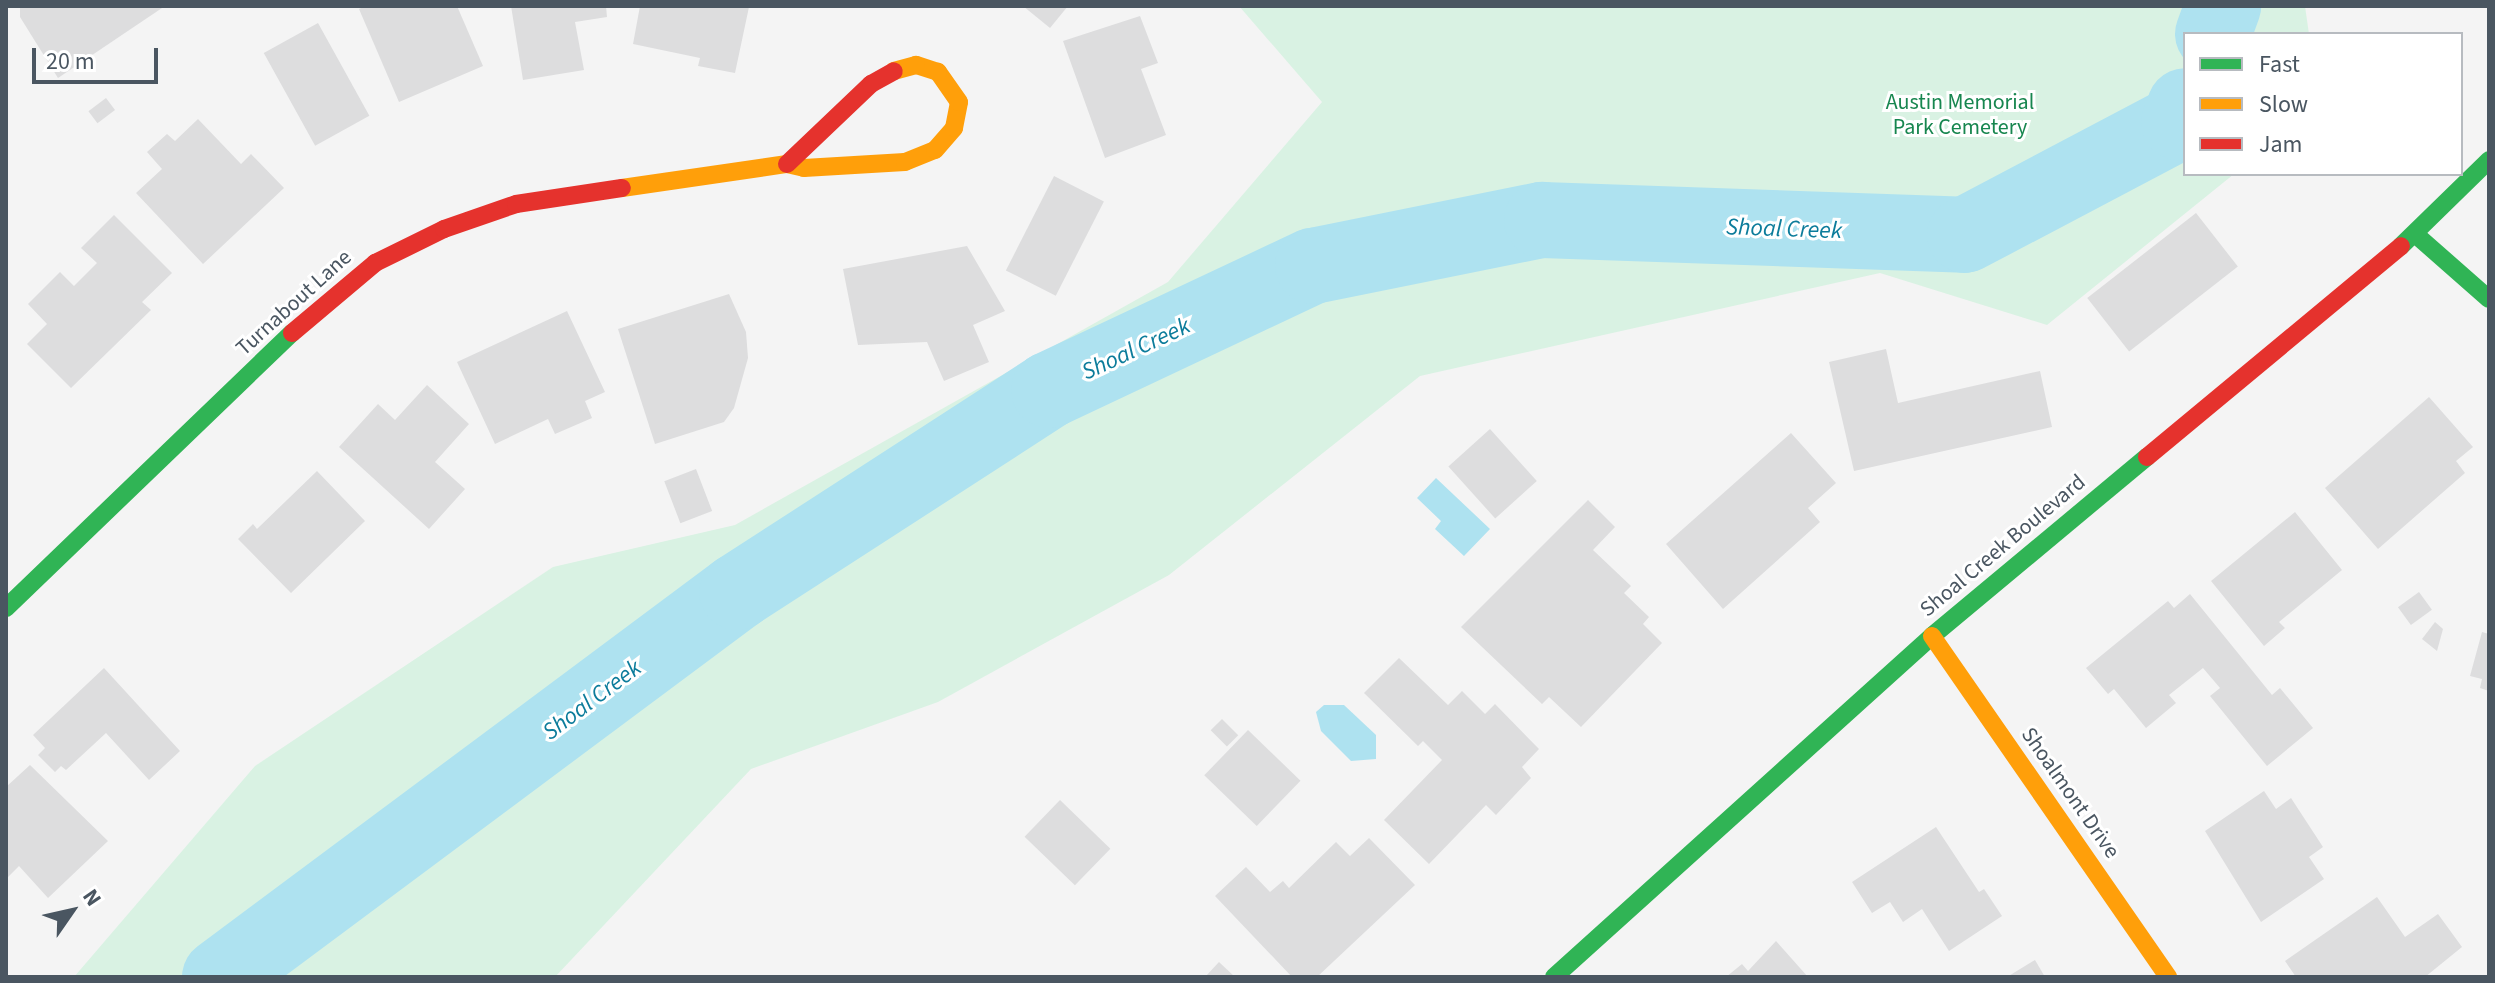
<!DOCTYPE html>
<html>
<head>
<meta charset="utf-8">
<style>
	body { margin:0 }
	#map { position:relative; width:2495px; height:983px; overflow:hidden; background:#f4f4f4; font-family:"Source Sans 3",sans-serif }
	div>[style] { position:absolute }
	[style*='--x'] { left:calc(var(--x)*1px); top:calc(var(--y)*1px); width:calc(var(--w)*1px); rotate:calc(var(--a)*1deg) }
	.green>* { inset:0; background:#d9f2e3 }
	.water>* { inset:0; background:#aee2f0 }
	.river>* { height:76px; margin:-38px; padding:0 38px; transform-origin:38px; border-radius:38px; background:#aee2f0 }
	.building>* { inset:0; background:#ddddde; transform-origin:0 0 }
	.fast>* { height:18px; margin:-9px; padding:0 9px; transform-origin:9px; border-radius:9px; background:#30b455 }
	.slow>* { height:18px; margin:-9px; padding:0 9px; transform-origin:9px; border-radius:9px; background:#ff9f0a }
	.jam>* { height:18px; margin:-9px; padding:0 9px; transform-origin:9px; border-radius:9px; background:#e5322d }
	span { translate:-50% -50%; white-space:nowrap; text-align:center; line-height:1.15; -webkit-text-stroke:6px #fff; paint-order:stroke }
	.park-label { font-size:22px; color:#17864f }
	.street-label { font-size:22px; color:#4a5661 }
	.water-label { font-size:24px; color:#0c7c9b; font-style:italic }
	.frame { position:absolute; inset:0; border:8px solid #4a5661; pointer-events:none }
	.legend { position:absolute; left:2183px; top:32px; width:280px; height:144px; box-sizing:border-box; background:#fff; border:2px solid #b7bbc0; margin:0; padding:10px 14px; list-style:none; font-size:24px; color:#4a5661 }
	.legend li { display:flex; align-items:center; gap:16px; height:40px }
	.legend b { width:40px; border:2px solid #b7bbc0 }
	.north { position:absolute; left:32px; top:871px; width:80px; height:80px; -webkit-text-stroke:6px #fff; paint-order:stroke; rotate:56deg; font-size:22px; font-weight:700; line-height:32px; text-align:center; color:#4a5661 }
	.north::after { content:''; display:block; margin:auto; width:28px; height:36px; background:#4a5661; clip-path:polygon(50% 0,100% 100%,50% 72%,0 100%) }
	.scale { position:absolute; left:32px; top:48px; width:126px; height:36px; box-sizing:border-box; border:4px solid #4a5661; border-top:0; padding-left:10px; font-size:24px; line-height:28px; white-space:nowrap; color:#4a5661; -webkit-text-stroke:6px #fff; paint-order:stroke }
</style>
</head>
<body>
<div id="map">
	<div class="green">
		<div style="clip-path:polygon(1239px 6px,2305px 6px,2309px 34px,2185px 34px,2185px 174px,2234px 174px,2047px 325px,1880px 273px,1420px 376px,1169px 575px,938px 702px,751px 769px,555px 977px,74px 977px,255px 766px,553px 567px,735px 525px,1168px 282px,1322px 102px)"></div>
	</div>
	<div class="water">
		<div style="clip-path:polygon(1436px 478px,1490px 529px,1464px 556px,1435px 529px,1441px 521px,1417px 498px)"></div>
		<div style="clip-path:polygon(1324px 705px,1344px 705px,1376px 735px,1376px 759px,1351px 761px,1321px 731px,1316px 712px)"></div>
	</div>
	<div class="river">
		<div style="--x:2213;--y:34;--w:30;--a:-70"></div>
		<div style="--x:220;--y:977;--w:645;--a:-36.67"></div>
		<div style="--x:737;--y:592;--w:372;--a:-32.9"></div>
		<div style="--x:1049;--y:390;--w:292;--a:-25.2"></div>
		<div style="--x:1313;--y:266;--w:234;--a:-11.4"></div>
		<div style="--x:1542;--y:220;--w:423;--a:2"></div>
		<div style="--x:1965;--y:235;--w:242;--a:-27.8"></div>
		<div style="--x:2179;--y:122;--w:17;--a:-69"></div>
	</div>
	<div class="building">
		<div style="clip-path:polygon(20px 6px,165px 6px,58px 78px,20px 17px)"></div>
		<div style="clip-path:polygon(365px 6px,457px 6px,483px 66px,399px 102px,359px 9px)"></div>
		<div style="clip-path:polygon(511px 6px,606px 6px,607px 17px,575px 22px,584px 70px,523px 80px)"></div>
		<div style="clip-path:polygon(640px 6px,749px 7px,735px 73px,698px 66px,700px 58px,633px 44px)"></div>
		<div style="clip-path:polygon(1023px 6px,1068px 6px,1050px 28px)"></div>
		<div style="clip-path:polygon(1140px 16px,1158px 63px,1141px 69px,1166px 135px,1105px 158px,1063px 41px)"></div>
		<div style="left:318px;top:23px;width:106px;height:62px;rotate:61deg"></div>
		<div style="left:106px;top:98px;width:15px;height:22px;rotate:53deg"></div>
		<div style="clip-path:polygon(198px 119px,241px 164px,251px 154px,284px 188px,203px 264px,136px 193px,162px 169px,147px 152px,167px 134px,175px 141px)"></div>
		<div style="left:1054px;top:176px;width:56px;height:106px;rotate:27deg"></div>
		<div style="left:2196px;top:213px;width:68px;height:138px;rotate:52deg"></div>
		<div style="clip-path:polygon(114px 215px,172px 273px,142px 302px,151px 310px,71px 388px,27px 344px,47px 324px,28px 304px,60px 272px,74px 286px,97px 263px,81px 248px)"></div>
		<div style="clip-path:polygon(967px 246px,1005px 311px,973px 325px,989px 362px,944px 381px,927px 342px,858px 345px,843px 269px)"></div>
		<div style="clip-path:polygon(729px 294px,746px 332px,748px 358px,734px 408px,724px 422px,655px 444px,618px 329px)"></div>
		<div style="clip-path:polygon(567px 311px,605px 392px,585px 401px,592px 418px,555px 434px,548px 419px,495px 444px,457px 362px)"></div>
		<div style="clip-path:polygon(1886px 349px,1898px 403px,2040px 371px,2052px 427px,1854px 471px,1829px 362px)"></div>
		<div style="clip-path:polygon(427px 385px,469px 424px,435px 462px,465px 489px,429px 529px,339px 447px,378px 404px,395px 420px)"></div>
		<div style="clip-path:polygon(2429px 397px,2473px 447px,2456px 461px,2465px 473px,2378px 549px,2325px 488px)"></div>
		<div style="left:1490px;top:429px;width:70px;height:56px;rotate:48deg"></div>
		<div style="clip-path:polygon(1791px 433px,1836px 483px,1808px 508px,1820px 522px,1723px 609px,1666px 544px)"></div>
		<div style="left:696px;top:469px;width:45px;height:34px;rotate:69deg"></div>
		<div style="clip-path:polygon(317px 471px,365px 521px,291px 593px,238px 539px,253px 524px,257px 529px)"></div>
		<div style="clip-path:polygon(1588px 500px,1615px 527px,1593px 550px,1631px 586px,1624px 593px,1649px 617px,1643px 624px,1662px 643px,1581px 727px,1549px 697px,1542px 704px,1461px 627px)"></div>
		<div style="clip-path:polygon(2295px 512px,2342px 570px,2279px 622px,2285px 628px,2264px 646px,2211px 581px)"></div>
		<div style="left:2419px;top:592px;width:22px;height:26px;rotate:54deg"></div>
		<div style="clip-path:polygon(2190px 594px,2272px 695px,2280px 688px,2313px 728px,2267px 766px,2210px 696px,2220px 688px,2203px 668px,2169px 695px,2176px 703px,2146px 728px,2114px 689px,2108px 694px,2086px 668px,2168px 601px,2174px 608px)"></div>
		<div style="clip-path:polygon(2435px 622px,2443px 629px,2437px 651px,2422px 639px)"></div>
		<div style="clip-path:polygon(2482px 632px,2489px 634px,2489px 691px,2480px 688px,2482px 679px,2470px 676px)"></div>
		<div style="clip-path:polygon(1399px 658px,1448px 705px,1462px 691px,1485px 714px,1495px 704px,1539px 749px,1522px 767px,1531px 778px,1496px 815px,1486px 805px,1429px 864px,1384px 820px,1442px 760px,1423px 741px,1418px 746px,1364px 693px)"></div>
		<div style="clip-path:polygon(104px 668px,180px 751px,149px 780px,106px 733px,66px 770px,61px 766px,55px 772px,38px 755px,45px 748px,33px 735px)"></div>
		<div style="left:1222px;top:719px;width:23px;height:16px;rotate:45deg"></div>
		<div style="left:1248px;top:730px;width:73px;height:63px;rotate:44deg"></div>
		<div style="clip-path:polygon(30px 765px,108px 841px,48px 898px,19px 866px,6px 879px,6px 787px)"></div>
		<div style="clip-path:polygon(2264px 791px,2276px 809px,2291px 798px,2323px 847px,2309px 857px,2324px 879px,2261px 922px,2205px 831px)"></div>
		<div style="left:1060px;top:800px;width:70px;height:51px;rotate:44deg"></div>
		<div style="clip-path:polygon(1936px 827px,1979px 892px,1984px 889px,2002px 916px,1949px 951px,1922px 909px,1903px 922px,1890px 902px,1872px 913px,1852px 882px)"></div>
		<div style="clip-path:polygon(1369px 838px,1415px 885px,1317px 977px,1292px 977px,1215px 896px,1246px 867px,1270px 892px,1283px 881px,1289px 888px,1336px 842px,1350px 856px)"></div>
		<div style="clip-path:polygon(2377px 897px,2405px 937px,2438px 914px,2462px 947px,2425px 977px,2296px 977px,2285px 961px)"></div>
		<div style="clip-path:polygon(1776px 941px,1808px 977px,1726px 977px,1742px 964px,1748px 971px)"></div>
		<div style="clip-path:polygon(2035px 960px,2045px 977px,2007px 977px)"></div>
		<div style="clip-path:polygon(1219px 962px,1235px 977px,1205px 977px)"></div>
	</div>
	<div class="fast">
		<div style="--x:2415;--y:234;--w:98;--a:41.3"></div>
		<div style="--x:2401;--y:246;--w:123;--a:-44.3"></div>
		<div style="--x:6;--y:608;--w:397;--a:-43.9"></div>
		<div style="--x:1554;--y:977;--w:509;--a:-42.05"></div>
		<div style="--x:1932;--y:636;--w:280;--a:-39.8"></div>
	</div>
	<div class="slow">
		<div style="--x:622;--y:188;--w:167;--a:-8.3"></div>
		<div style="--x:787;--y:164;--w:17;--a:13"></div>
		<div style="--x:804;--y:168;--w:101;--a:-3.4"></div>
		<div style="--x:905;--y:162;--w:32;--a:-22"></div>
		<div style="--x:935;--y:150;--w:29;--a:-49"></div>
		<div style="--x:954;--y:128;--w:26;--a:-79"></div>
		<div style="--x:959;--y:102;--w:37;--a:-125"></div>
		<div style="--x:938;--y:72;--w:23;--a:-162"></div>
		<div style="--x:916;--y:65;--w:23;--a:165"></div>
		<div style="--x:1932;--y:636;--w:415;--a:55.3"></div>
	</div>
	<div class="jam">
		<div style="--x:787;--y:164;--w:116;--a:-43.6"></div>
		<div style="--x:871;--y:84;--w:26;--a:-29"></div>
		<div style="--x:292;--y:333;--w:109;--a:-40.1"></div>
		<div style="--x:375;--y:263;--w:77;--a:-26.2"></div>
		<div style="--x:444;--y:229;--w:76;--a:-19.1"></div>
		<div style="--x:516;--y:204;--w:107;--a:-8.6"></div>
		<div style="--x:2147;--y:457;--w:330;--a:-39.7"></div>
	</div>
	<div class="park-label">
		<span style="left:1960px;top:115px">Austin Memorial<br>Park Cemetery</span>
	</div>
	<div class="street-label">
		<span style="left:294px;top:303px;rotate:-42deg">Turnabout Lane</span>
		<span style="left:2003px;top:546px;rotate:-40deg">Shoal Creek Boulevard</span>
		<span style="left:2070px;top:793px;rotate:55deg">Shoalmont Drive</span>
	</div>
	<div class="water-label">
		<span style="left:1784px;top:229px;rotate:2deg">Shoal Creek</span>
		<span style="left:1136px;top:349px;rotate:-25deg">Shoal Creek</span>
		<span style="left:592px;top:700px;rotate:-37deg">Shoal Creek</span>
	</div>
	<div class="frame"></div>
	<ul class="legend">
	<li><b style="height:10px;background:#30b455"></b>Fast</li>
	<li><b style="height:10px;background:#ff9f0a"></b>Slow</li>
	<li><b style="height:10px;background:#e5322d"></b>Jam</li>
	</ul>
	<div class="north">N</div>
	<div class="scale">20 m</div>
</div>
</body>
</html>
